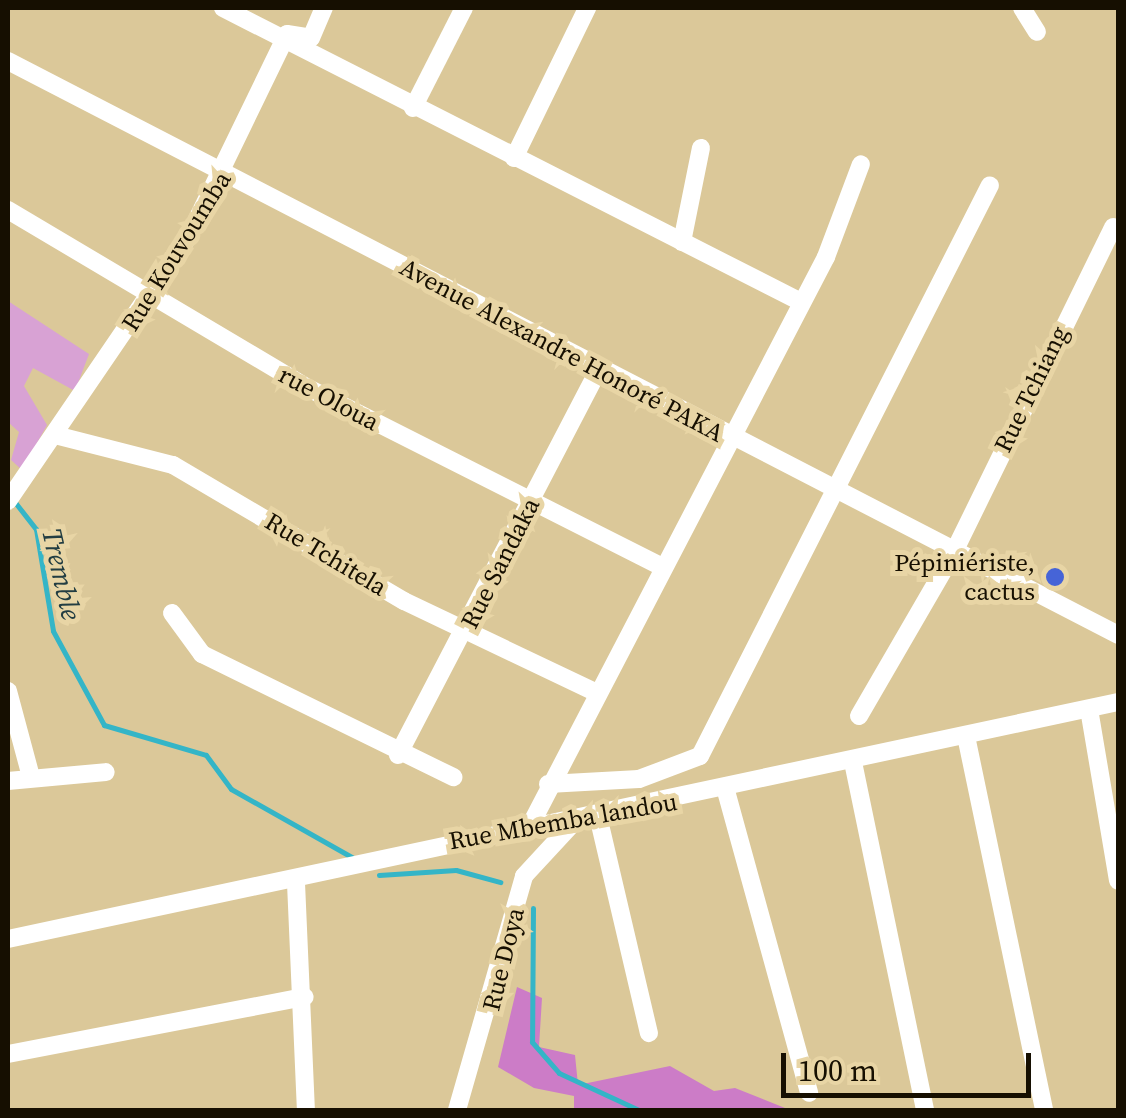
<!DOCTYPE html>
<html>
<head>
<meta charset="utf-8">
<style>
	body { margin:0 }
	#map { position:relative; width:1126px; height:1118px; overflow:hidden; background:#dbc899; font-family:"Source Serif 4",serif }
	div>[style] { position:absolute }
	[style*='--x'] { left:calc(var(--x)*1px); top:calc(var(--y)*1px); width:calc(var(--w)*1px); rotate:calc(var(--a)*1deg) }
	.green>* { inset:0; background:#d8a2d4 }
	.forest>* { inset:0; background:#cc7cc7 }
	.stream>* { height:5px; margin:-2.5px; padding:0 2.5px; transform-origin:2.5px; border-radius:2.5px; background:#34b5c7 }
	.minor>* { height:18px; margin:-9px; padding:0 9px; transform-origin:9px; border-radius:9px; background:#fff }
	.dots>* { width:28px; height:28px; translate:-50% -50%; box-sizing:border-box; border:5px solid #e8d5a5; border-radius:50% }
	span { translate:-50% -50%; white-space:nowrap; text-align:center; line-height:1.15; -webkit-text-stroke:10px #e8d5a5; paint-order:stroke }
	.street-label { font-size:25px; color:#160f01 }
	.poi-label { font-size:25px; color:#160f01 }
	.right { translate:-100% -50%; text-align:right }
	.water-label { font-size:28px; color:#223d42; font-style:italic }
	.frame { position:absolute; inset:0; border:10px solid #160f01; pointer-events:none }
	.scale { position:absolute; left:781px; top:1053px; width:250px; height:45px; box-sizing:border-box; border:5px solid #160f01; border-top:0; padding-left:12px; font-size:30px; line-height:35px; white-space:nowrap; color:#160f01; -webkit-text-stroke:8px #e8d5a5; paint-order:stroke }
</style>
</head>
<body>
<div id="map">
	<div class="green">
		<div style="clip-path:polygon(8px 301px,89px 354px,75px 391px,33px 368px,24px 386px,47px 425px,22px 470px,11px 460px,19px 432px,8px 422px)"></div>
	</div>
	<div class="forest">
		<div style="clip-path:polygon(517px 987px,542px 998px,539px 1047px,575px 1055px,578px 1085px,670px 1066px,714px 1091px,735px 1088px,790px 1110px,574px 1110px,574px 1096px,534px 1088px,498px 1067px)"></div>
	</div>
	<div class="stream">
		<div style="--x:14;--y:501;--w:36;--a:52"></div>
		<div style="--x:36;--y:529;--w:103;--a:80.5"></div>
		<div style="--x:53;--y:631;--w:107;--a:61.5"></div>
		<div style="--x:104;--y:725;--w:106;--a:16.4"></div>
		<div style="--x:206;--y:755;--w:42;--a:53.7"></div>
		<div style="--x:231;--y:789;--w:142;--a:29.4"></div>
		<div style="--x:379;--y:875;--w:77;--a:-3.7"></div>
		<div style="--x:456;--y:870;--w:46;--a:15.3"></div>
		<div style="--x:533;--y:908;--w:134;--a:90.4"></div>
		<div style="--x:532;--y:1042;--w:41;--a:48.9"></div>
		<div style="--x:559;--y:1073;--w:88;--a:24.8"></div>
	</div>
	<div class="minor">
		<div style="--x:223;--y:8;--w:648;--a:26.96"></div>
		<div style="--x:1022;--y:8;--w:28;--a:58"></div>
		<div style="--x:8;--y:61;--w:1250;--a:27.34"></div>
		<div style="--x:413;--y:108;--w:112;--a:-63"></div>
		<div style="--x:514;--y:158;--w:167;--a:-64"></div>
		<div style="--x:8;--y:210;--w:351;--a:30.7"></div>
		<div style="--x:310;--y:389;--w:394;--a:26.8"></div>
		<div style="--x:682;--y:242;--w:96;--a:-78.6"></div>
		<div style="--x:55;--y:435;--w:122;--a:14.3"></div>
		<div style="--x:173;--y:465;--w:268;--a:30.5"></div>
		<div style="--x:404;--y:601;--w:209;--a:25.5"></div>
		<div style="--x:8;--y:501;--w:323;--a:-55.7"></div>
		<div style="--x:190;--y:234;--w:222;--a:-64.1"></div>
		<div style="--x:287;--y:34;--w:24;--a:9"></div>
		<div style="--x:311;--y:38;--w:33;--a:-67"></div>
		<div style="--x:172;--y:613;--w:51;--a:53.8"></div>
		<div style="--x:202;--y:654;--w:280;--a:26.1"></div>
		<div style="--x:8;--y:691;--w:89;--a:75"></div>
		<div style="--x:1089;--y:709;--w:174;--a:80.4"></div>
		<div style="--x:859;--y:716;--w:187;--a:-59.9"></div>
		<div style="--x:953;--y:554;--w:364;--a:-63.9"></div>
		<div style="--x:966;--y:736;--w:382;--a:78.2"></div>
		<div style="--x:398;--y:755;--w:435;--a:-62.5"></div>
		<div style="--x:853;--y:762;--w:355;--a:78.3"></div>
		<div style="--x:8;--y:781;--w:98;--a:-5.2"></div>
		<div style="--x:548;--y:784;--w:91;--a:-3.1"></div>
		<div style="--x:639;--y:779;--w:65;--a:-20.7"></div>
		<div style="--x:700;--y:756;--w:640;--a:-63.07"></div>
		<div style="--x:726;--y:791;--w:313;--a:74.6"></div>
		<div style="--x:598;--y:816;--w:223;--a:76.8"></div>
		<div style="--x:531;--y:824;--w:639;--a:-62.51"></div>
		<div style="--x:826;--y:257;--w:99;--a:-69.4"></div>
		<div style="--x:296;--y:883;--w:227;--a:87.5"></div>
		<div style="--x:8;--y:939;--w:1135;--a:-12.05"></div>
		<div style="--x:8;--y:1054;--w:302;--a:-10.9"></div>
		<div style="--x:457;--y:1110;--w:243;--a:-74"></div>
		<div style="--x:524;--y:876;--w:72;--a:-47.2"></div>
	</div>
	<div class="dots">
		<div style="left:1055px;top:577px;background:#4664d7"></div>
	</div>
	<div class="street-label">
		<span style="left:176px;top:251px;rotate:-58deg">Rue Kouvoumba</span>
		<span style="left:562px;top:350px;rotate:28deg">Avenue Alexandre Honoré PAKA</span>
		<span style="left:1031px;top:389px;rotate:-64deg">Rue Tchiang</span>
		<span style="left:329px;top:398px;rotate:28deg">rue Oloua</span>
		<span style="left:326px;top:554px;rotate:31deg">Rue Tchitela</span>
		<span style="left:500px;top:563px;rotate:-63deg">Rue Sandaka</span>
		<span style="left:563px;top:821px;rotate:-10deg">Rue Mbemba landou</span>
		<span style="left:503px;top:959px;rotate:-76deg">Rue Doya</span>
	</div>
	<div class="poi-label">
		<span class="right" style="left:1035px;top:577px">Pépiniériste,<br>cactus</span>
	</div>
	<div class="water-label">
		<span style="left:62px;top:574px;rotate:77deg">Tremble</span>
	</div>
	<div class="frame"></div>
	<div class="scale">100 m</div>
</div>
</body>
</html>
